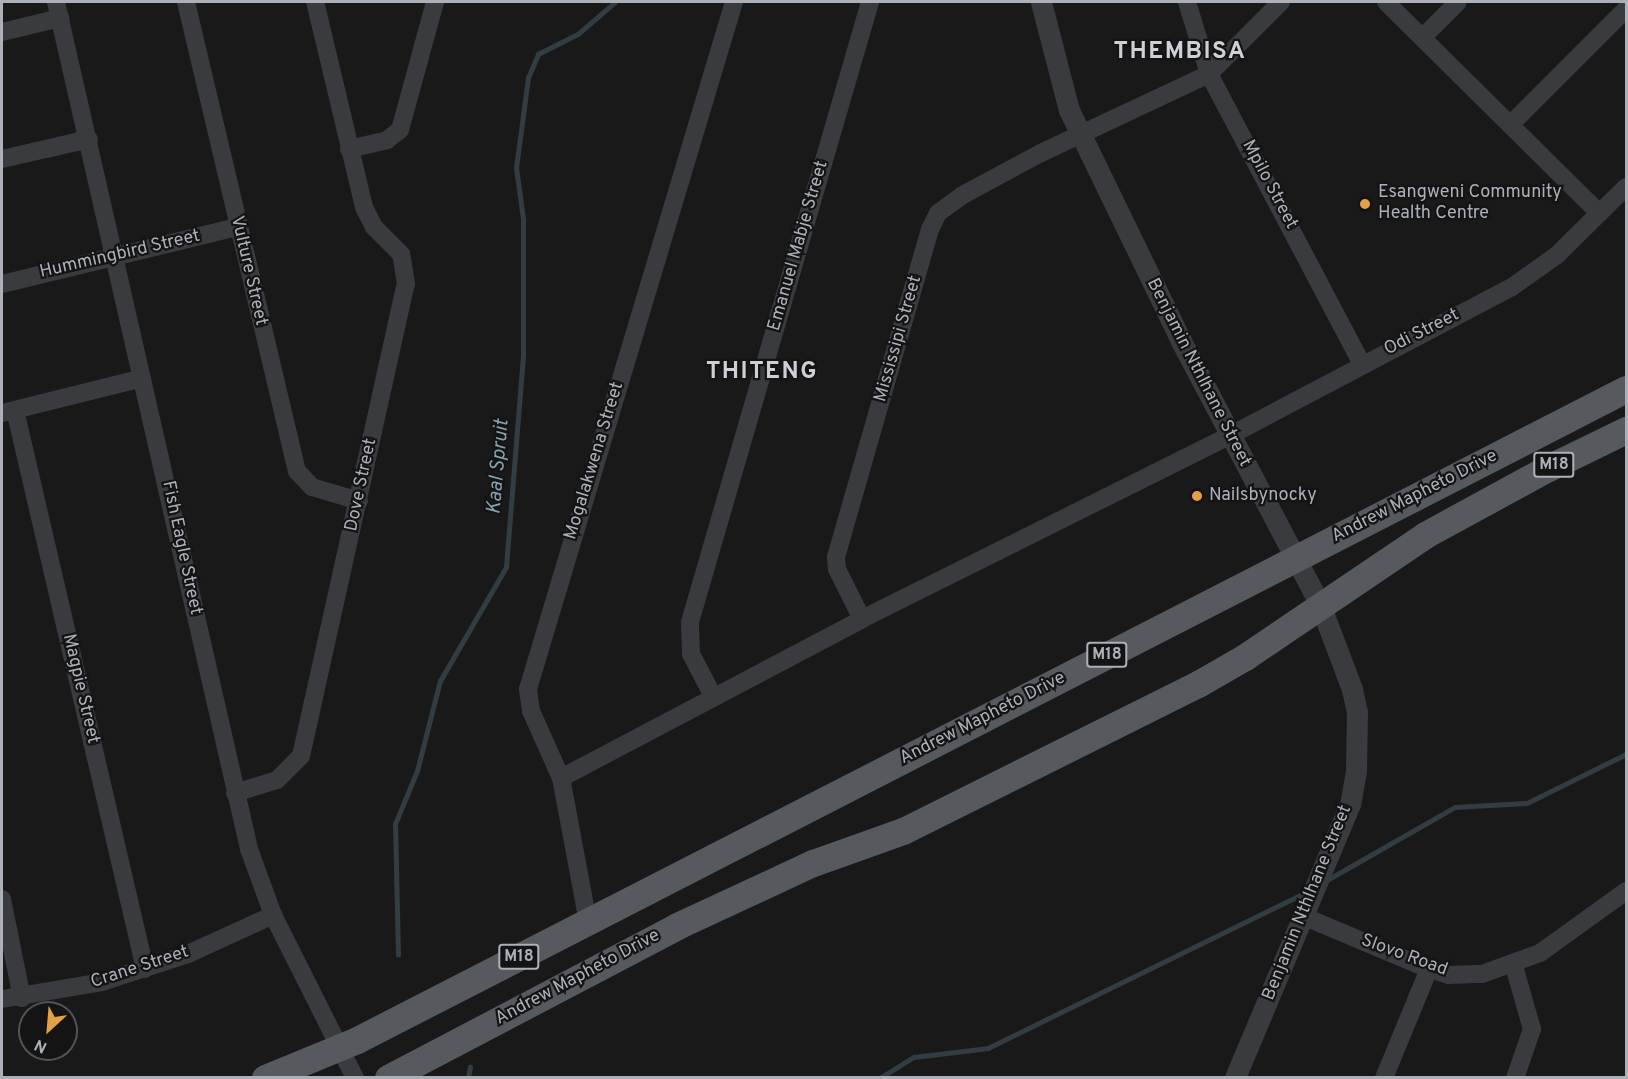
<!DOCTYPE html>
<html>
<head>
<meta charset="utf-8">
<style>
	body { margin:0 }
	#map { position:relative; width:1628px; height:1079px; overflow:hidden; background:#19191a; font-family:Overpass,sans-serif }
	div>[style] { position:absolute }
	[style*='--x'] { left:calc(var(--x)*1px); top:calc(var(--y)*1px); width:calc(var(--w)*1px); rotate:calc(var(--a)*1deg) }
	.stream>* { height:4.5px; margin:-2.25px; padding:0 2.25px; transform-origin:2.25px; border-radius:2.25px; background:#323d43 }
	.minor>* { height:18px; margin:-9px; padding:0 9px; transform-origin:9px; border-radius:9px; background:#3a3b3f }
	.tertiary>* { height:21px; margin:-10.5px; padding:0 10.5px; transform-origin:10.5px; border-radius:10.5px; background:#3a3b3f }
	.primary>* { height:27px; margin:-13.5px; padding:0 13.5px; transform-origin:13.5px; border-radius:13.5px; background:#56595e }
	.dots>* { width:16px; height:16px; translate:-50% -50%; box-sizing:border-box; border:3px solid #141415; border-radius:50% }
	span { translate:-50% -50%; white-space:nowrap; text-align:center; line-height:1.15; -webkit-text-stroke:4.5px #141415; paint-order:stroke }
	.shield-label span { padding:2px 4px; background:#141415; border:2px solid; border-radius:4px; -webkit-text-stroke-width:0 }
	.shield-label { font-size:16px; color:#acb1b9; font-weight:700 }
	.street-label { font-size:18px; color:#acb1b9 }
	.poi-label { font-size:18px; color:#acb1b9 }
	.left { translate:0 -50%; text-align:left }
	.water-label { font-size:20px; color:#86a1b1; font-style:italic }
	.district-label { font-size:24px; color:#cdd0d5; font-weight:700; letter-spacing:1.5px }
	.frame { position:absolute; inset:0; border:3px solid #acb1b9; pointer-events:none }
	.north { position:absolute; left:18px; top:1001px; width:60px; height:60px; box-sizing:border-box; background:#141415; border:2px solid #515357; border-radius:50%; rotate:206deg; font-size:16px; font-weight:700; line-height:24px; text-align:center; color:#acb1b9 }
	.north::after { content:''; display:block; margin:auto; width:21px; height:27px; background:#e4a047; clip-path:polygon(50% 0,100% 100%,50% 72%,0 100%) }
</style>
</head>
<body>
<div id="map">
	<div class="stream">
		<div style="--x:1327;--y:880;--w:147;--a:-29.7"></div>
		<div style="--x:1455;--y:807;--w:72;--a:-3.2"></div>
		<div style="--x:1527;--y:803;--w:110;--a:-26.3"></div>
		<div style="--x:398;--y:955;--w:131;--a:-91.3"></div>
		<div style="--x:395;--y:824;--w:57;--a:-67.5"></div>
		<div style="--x:417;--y:771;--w:93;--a:-75.7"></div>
		<div style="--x:440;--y:681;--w:132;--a:-59.9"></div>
		<div style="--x:506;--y:567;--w:211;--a:-85.4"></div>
		<div style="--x:523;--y:357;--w:138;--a:-90"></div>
		<div style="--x:523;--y:219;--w:51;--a:-97.8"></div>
		<div style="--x:516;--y:168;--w:91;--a:-82.4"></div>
		<div style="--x:528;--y:78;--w:26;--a:-67"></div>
		<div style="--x:538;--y:54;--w:45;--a:-26.6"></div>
		<div style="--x:578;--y:34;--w:49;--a:-40.9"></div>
		<div style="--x:468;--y:1078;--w:11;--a:-80"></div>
		<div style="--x:880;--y:1078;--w:40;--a:-32"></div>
		<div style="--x:914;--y:1057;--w:75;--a:-6.9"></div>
		<div style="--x:988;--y:1048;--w:352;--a:-26.1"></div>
	</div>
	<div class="minor">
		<div style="--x:56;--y:2;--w:869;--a:77.16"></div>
		<div style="--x:249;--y:849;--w:70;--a:70"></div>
		<div style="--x:273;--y:915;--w:182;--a:63.3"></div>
		<div style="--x:186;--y:2;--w:482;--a:76.7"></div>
		<div style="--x:297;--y:471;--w:22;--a:47"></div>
		<div style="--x:312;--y:487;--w:49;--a:16.6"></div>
		<div style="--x:1187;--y:2;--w:75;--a:73"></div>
		<div style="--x:1209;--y:74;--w:328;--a:62.2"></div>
		<div style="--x:1386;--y:2;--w:300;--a:44.7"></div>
		<div style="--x:2;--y:32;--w:60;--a:-13.6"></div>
		<div style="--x:1423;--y:37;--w:49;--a:-45"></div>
		<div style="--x:1510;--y:125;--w:164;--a:-45"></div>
		<div style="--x:349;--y:149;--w:39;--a:-13"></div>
		<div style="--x:387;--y:140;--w:16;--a:-38"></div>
		<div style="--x:400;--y:130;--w:133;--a:-74.7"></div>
		<div style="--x:2;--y:159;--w:89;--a:-12.9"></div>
		<div style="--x:2;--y:284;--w:243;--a:-13.6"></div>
		<div style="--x:15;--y:410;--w:574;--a:76.91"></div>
		<div style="--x:2;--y:413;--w:144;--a:-14"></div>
		<div style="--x:862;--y:619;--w:56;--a:-116.6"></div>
		<div style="--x:837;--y:569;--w:12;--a:-95"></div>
		<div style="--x:836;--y:557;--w:341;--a:-74"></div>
		<div style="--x:930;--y:229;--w:18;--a:-63"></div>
		<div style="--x:938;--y:213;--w:29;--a:-36"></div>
		<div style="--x:961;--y:196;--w:91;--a:-28.3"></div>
		<div style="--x:1041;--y:153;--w:186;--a:-25.2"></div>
		<div style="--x:1209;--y:74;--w:102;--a:-45"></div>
		<div style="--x:713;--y:696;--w:47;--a:-117.6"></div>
		<div style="--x:691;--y:654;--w:32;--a:-92"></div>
		<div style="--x:690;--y:622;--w:646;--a:-73.81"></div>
		<div style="--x:561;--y:778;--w:340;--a:-27.8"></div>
		<div style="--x:862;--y:619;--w:412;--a:-26.5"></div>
		<div style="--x:1231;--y:435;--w:318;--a:-27.8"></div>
		<div style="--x:1512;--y:287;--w:55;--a:-35.4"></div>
		<div style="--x:1557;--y:255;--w:97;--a:-44.6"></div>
		<div style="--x:235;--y:793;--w:44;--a:-17.2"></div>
		<div style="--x:277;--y:780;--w:34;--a:-45"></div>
		<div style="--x:301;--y:756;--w:484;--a:-77.5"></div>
		<div style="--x:406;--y:284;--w:30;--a:-99"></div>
		<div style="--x:401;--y:254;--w:38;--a:-135"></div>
		<div style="--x:374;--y:227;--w:22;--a:-117"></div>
		<div style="--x:364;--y:207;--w:211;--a:-103.4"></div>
		<div style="--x:2;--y:899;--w:101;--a:78.6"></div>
		<div style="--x:1305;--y:917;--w:134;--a:22.8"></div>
		<div style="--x:1429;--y:969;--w:21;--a:17"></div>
		<div style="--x:1449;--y:975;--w:33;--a:-2"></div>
		<div style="--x:1482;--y:974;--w:62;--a:-19.9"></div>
		<div style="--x:1540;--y:953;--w:106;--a:-35.8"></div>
		<div style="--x:588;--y:922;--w:147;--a:-100.6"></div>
		<div style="--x:561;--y:778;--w:73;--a:-114.1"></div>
		<div style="--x:531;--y:711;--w:22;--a:-98"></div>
		<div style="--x:528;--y:689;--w:717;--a:-73.31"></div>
		<div style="--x:1514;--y:966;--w:66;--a:74.1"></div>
		<div style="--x:1532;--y:1029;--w:52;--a:109.1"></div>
		<div style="--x:2;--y:999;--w:101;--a:-9.6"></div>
		<div style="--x:102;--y:982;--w:90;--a:-18"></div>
		<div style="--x:188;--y:954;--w:94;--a:-24.6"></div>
		<div style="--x:1384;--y:1078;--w:118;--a:-67.6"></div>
	</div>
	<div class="tertiary">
		<div style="--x:1041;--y:2;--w:112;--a:75.5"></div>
		<div style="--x:1069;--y:110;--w:257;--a:64.1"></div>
		<div style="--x:1181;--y:341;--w:301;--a:62.2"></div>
		<div style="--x:1321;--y:607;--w:88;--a:69.3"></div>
		<div style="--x:1352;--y:689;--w:24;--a:78"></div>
		<div style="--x:1357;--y:712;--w:59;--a:91"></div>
		<div style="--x:1356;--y:771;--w:34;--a:100"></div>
		<div style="--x:1350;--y:804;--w:297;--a:112.8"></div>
	</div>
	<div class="primary">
		<div style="--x:265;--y:1078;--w:100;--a:-22.4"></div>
		<div style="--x:357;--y:1040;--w:1426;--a:-27.16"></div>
		<div style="--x:388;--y:1078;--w:327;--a:-27.7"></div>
		<div style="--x:677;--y:926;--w:150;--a:-24.9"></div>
		<div style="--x:813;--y:863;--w:96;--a:-19.6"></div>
		<div style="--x:903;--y:831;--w:330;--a:-26.5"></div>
		<div style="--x:1198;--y:684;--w:54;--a:-29.9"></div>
		<div style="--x:1245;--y:657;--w:217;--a:-34.1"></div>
		<div style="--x:1425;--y:535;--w:140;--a:-28.6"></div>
		<div style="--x:1548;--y:468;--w:87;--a:-26"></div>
	</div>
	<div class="dots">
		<div style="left:1365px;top:204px;background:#e4a047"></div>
		<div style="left:1197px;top:496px;background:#e4a047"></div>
	</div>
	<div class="shield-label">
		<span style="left:1554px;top:465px">M18</span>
		<span style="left:1107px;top:655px">M18</span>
		<span style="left:519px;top:957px">M18</span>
	</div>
	<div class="street-label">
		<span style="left:1269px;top:185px;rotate:62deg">Mpilo Street</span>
		<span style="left:799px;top:246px;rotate:-74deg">Emanuel Mabje Street</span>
		<span style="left:120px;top:255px;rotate:-13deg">Hummingbird Street</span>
		<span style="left:248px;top:271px;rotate:77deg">Vulture Street</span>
		<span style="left:1422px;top:333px;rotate:-27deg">Odi Street</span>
		<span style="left:899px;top:339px;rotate:-74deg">Mississipi Street</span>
		<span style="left:1198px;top:373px;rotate:63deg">Benjamin Nthlhane Street</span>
		<span style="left:595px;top:461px;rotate:-73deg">Mogalakwena Street</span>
		<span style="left:362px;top:485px;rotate:-78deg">Dove Street</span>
		<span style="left:1415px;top:497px;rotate:-27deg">Andrew Mapheto Drive</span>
		<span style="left:181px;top:548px;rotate:78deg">Fish Eagle Street</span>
		<span style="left:80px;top:689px;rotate:77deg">Magpie Street</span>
		<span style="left:983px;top:719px;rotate:-27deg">Andrew Mapheto Drive</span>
		<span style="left:1308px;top:903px;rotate:-68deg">Benjamin Nthlhane Street</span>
		<span style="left:1404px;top:956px;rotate:20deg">Slovo Road</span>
		<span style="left:140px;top:968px;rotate:-18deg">Crane Street</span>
		<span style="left:578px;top:978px;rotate:-28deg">Andrew Mapheto Drive</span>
	</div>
	<div class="poi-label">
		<span class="left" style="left:1378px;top:204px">Esangweni Community<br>Health Centre</span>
		<span class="left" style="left:1209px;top:496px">Nailsbynocky</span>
	</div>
	<div class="water-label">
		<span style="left:499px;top:467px;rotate:-85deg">Kaal Spruit</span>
	</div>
	<div class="district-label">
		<span style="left:1180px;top:53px">THEMBISA</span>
		<span style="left:762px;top:373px">THITENG</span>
	</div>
	<div class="frame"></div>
	<div class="north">N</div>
</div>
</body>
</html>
